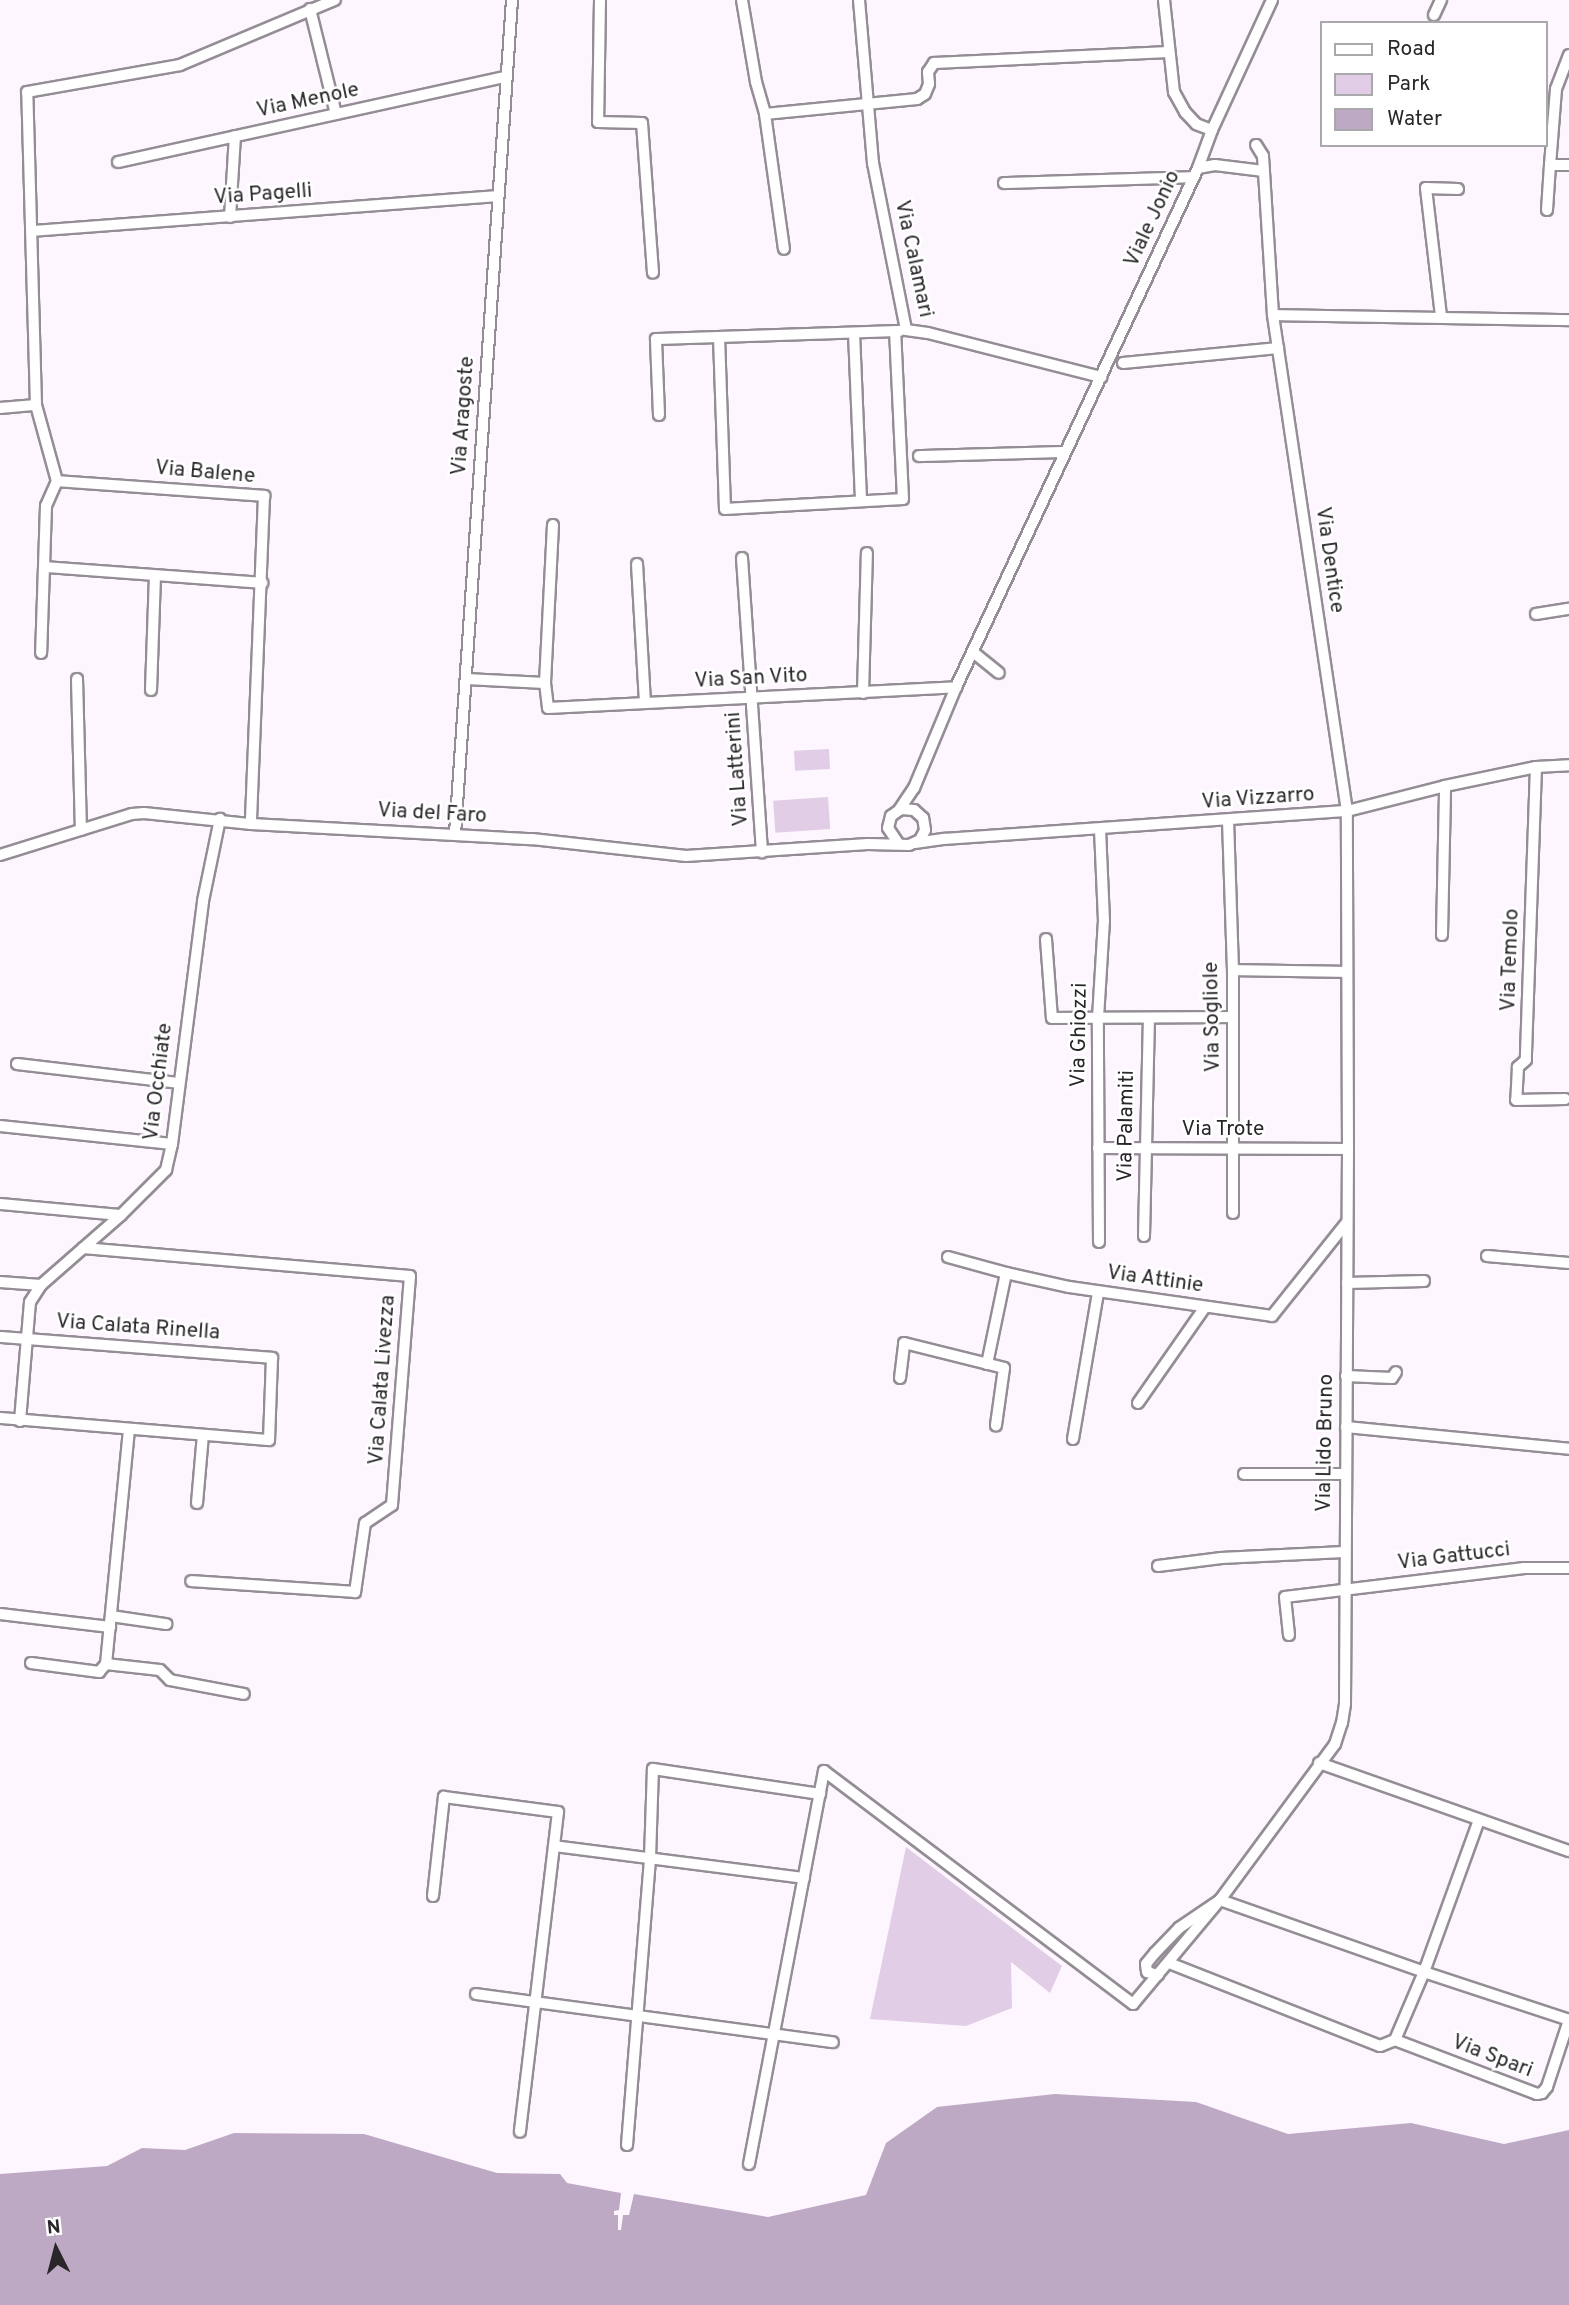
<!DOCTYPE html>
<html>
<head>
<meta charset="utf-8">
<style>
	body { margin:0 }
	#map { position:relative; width:1569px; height:2305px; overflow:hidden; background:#fdf6ff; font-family:Overpass,sans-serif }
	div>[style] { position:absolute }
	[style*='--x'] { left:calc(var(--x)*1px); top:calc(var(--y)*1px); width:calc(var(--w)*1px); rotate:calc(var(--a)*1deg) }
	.green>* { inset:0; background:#e1cde6; transform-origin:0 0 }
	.water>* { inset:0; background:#bea9c4 }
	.roads { filter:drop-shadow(2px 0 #948d95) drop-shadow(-2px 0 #948d95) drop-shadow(0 2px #948d95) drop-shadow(0 -2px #948d95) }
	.minor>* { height:10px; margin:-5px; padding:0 5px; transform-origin:5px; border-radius:5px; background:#fff }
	span { translate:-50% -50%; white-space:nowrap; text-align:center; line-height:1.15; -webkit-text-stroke:5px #fff; paint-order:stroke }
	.street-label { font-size:21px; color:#29262a }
	.legend { position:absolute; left:1320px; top:21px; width:228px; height:126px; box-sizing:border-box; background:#fff; border:2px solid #a9a8aa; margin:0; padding:9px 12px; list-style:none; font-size:21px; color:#29262a }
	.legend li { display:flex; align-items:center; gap:14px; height:35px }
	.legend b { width:35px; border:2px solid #a9a8aa }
	.north { position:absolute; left:21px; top:2214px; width:70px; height:70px; -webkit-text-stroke:5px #fff; paint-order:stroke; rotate:354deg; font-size:19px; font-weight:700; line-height:28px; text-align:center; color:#29262a }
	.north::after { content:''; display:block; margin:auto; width:24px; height:32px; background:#29262a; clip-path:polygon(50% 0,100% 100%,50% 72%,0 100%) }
</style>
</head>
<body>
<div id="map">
	<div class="green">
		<div style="left:829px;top:749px;width:20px;height:35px;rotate:87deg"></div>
		<div style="left:828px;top:797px;width:32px;height:55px;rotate:86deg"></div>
		<div style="clip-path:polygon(906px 1847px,1062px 1966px,1050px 1993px,1011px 1962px,1012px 2008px,966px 2026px,870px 2019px)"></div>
	</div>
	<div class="water">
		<div style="clip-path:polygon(1055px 2094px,1196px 2102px,1288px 2134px,1411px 2123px,1504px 2144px,1569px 2130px,1569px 2305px,0 2305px,0 2174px,107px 2166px,142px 2148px,185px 2150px,234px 2133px,364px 2134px,497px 2173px,560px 2174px,567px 2183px,621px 2193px,619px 2210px,614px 2211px,614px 2215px,618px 2215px,618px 2230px,621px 2230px,623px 2215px,629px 2215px,634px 2194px,768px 2217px,866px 2195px,886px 2143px,937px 2107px)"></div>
	</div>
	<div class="roads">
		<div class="minor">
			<div style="--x:600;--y:0;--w:122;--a:90.9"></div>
			<div style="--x:598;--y:122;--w:44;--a:1.3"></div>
			<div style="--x:642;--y:123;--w:150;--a:85.8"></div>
			<div style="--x:742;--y:0;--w:83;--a:80.3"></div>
			<div style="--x:756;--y:82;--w:33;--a:74"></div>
			<div style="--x:765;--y:114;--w:136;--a:82"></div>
			<div style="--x:859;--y:0;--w:164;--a:85.1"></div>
			<div style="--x:873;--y:163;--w:170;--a:78.8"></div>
			<div style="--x:906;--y:330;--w:22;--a:8"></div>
			<div style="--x:928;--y:333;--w:179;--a:14.3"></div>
			<div style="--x:1164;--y:0;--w:93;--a:83.8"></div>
			<div style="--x:1174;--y:92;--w:23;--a:61"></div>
			<div style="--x:1185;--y:112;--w:16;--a:47"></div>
			<div style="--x:1196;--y:124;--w:17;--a:21"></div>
			<div style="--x:310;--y:9;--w:108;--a:76.1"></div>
			<div style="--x:1434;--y:15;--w:17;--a:-65"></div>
			<div style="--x:1569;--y:55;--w:36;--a:111"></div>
			<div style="--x:1556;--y:89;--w:76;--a:94.5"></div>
			<div style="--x:1550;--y:165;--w:19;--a:0"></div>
			<div style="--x:765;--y:114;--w:153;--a:-5.6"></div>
			<div style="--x:917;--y:99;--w:9;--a:-32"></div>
			<div style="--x:925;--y:94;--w:11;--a:-68"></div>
			<div style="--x:929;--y:84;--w:12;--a:-95"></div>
			<div style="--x:928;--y:72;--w:11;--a:-56"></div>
			<div style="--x:934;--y:63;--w:235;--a:-2.7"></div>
			<div style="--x:118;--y:162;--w:397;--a:-12.4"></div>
			<div style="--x:1198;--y:168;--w:17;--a:-10"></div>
			<div style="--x:1215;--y:165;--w:49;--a:7"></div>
			<div style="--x:1004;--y:183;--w:189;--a:-1.8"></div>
			<div style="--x:1547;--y:210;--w:45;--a:-86.2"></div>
			<div style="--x:230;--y:217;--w:81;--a:-86.5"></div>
			<div style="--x:32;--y:231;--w:466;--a:-4.3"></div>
			<div style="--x:1273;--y:315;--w:296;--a:1"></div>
			<div style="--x:1441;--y:316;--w:129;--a:-96.7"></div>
			<div style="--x:1426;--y:188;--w:32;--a:2"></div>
			<div style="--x:854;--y:333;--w:168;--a:87.6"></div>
			<div style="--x:719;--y:337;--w:172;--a:88"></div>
			<div style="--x:725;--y:509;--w:178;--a:-3.2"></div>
			<div style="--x:903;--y:499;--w:168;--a:-92.7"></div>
			<div style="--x:1123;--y:363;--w:156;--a:-5.5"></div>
			<div style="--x:36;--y:405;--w:79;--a:74.6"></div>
			<div style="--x:57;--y:481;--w:27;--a:114"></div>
			<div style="--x:46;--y:506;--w:147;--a:91.9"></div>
			<div style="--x:0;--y:408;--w:36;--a:-5"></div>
			<div style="--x:36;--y:405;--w:313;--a:-91.6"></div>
			<div style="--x:27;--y:92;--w:155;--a:-10"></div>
			<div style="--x:180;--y:65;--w:168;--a:-22.8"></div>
			<div style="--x:659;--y:415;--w:76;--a:-92.3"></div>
			<div style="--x:656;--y:339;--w:244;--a:-1.9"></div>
			<div style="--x:919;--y:456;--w:146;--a:-1.6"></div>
			<div style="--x:57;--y:481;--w:208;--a:4.1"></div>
			<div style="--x:264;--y:496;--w:328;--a:92.3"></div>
			<div style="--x:553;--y:525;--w:158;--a:92.9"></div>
			<div style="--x:545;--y:683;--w:25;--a:83"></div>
			<div style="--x:548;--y:708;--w:409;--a:-2.9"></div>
			<div style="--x:742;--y:558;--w:295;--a:86.1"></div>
			<div style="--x:637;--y:564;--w:139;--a:86.7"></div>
			<div style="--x:45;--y:567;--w:218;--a:4.2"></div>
			<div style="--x:1536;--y:614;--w:33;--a:-9"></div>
			<div style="--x:973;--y:652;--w:33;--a:39"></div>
			<div style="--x:77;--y:679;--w:151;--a:88.5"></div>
			<div style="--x:466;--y:679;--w:79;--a:2.9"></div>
			<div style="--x:151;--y:690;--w:114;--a:-88"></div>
			<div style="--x:863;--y:693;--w:140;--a:-88.4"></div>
			<div style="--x:1536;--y:767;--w:293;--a:92"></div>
			<div style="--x:1526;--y:1060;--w:11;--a:139"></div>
			<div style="--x:1518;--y:1067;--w:33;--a:93"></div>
			<div style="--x:1516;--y:1100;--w:49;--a:-1.2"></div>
			<div style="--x:899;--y:810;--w:27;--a:-56"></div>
			<div style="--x:914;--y:788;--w:109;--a:-67.4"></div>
			<div style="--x:956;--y:687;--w:573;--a:-65"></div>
			<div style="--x:1198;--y:168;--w:40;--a:-69.8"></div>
			<div style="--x:1212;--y:130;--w:143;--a:-65.2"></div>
			<div style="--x:1228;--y:820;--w:150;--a:88.1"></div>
			<div style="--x:1233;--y:970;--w:243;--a:90"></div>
			<div style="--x:455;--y:834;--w:836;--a:-86.09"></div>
			<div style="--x:915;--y:843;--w:30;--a:-8"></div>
			<div style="--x:945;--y:839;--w:403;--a:-4"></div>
			<div style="--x:1347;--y:811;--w:101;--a:-14.3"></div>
			<div style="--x:1445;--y:786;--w:93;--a:-11.8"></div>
			<div style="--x:1536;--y:767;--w:33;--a:-3"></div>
			<div style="--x:0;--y:855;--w:138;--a:-17.3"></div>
			<div style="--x:132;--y:814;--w:12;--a:-5"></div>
			<div style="--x:144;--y:813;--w:108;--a:5.9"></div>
			<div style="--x:251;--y:824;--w:281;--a:3.1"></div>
			<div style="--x:532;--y:839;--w:155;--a:6.3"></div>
			<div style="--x:686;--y:856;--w:182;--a:-3.8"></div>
			<div style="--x:868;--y:844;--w:41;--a:1.4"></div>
			<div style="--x:909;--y:845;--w:12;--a:-24"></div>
			<div style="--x:920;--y:840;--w:11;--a:-63"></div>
			<div style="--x:925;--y:830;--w:12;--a:-99"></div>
			<div style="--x:923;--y:818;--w:12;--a:-138"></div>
			<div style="--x:914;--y:810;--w:13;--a:-176"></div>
			<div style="--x:901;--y:809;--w:12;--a:145"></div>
			<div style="--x:891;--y:816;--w:12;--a:104"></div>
			<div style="--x:888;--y:828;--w:18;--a:56"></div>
			<div style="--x:1442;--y:935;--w:149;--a:-88.8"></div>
			<div style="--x:1046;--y:939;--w:79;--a:85.7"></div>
			<div style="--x:1052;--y:1018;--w:181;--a:-0.3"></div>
			<div style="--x:1233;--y:970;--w:114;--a:1"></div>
			<div style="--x:17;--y:1064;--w:162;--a:6.7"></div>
			<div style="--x:0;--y:1126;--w:173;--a:6"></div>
			<div style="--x:1098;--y:1148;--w:250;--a:0.2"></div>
			<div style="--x:0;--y:1204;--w:121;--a:5.2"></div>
			<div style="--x:1144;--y:1236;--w:218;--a:-88.7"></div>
			<div style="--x:1099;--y:1242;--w:224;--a:-90.3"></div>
			<div style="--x:1098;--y:1018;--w:97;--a:-86.5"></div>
			<div style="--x:1104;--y:921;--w:91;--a:-92.5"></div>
			<div style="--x:83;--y:1248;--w:328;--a:4.9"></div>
			<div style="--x:410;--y:1276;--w:230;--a:94.5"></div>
			<div style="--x:392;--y:1505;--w:32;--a:146"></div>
			<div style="--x:365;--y:1523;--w:70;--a:98.2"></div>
			<div style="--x:355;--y:1592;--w:164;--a:-176.2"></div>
			<div style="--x:1487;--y:1256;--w:82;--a:4.9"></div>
			<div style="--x:948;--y:1257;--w:60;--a:15.4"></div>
			<div style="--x:0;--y:1282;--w:41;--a:4.2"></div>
			<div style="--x:1347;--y:1283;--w:77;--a:-1.5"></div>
			<div style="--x:0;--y:1337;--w:273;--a:4.4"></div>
			<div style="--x:272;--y:1358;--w:82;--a:92.1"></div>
			<div style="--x:269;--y:1440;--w:270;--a:-175.3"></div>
			<div style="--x:987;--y:1364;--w:93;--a:-78.2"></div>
			<div style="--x:1006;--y:1273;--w:65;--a:12.5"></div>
			<div style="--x:1069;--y:1287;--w:205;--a:8.1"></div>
			<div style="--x:1272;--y:1316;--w:120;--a:-51.4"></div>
			<div style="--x:1346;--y:1376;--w:46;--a:2.5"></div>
			<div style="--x:1392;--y:1378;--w:7;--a:-56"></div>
			<div style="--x:900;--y:1378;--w:35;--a:-83"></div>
			<div style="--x:904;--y:1343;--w:103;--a:14"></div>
			<div style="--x:1004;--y:1368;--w:58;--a:98"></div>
			<div style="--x:1138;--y:1403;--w:117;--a:-55.1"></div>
			<div style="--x:20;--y:1421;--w:119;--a:-85.2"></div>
			<div style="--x:30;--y:1302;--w:20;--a:-57"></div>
			<div style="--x:41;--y:1285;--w:106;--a:-41.2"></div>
			<div style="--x:121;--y:1215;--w:64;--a:-45"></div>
			<div style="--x:166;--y:1170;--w:27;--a:-77"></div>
			<div style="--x:172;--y:1144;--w:245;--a:-82.7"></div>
			<div style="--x:203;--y:901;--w:84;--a:-78.3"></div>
			<div style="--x:1346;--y:1427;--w:224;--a:5.6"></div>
			<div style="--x:1073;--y:1439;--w:149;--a:-80.3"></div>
			<div style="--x:1244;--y:1474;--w:101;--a:0"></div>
			<div style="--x:197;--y:1503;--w:68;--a:-85"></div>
			<div style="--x:1158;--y:1566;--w:64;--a:-7.2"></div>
			<div style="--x:1221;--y:1558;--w:123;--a:-2.8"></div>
			<div style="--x:0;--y:1614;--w:111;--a:6.7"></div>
			<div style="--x:111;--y:1616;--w:56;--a:8.3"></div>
			<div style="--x:1289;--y:1635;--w:38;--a:-96"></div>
			<div style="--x:1285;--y:1597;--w:241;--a:-6.9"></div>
			<div style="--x:1524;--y:1568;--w:45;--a:0"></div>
			<div style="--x:31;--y:1663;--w:69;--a:7.5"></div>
			<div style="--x:99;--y:1672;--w:11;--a:-49"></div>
			<div style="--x:106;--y:1664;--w:236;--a:-84.4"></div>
			<div style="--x:106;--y:1664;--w:54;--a:6.3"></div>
			<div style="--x:160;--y:1670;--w:14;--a:45"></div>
			<div style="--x:170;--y:1680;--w:75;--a:10.7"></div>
			<div style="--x:1319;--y:1763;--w:265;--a:19.4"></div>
			<div style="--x:1479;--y:1820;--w:162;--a:109.9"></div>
			<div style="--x:1424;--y:1972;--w:153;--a:18.3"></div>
			<div style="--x:554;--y:1846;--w:252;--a:7.3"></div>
			<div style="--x:433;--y:1896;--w:100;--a:-83.7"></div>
			<div style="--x:444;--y:1797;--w:115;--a:7.5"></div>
			<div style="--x:558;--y:1812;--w:322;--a:96.8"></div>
			<div style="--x:1158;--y:1975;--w:11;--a:-165"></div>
			<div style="--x:1147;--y:1972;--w:8;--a:-97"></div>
			<div style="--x:1146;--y:1964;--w:14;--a:-51"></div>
			<div style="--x:1155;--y:1953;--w:35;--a:-46"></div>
			<div style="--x:1179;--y:1928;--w:50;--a:-34.3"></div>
			<div style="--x:1220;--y:1900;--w:216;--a:19.4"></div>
			<div style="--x:1424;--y:1972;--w:74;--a:113.1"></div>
			<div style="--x:1395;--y:2040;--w:16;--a:158"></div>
			<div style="--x:1380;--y:2046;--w:227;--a:-158.5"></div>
			<div style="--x:476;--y:1994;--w:360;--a:7.7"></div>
			<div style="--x:1395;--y:2040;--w:152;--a:20.8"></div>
			<div style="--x:1537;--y:2094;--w:5;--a:-11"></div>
			<div style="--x:1542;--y:2093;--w:8;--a:-50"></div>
			<div style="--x:1547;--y:2087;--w:71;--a:-71.8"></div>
			<div style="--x:627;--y:2145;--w:288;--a:-85.4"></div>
			<div style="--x:650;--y:1858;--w:89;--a:-88.1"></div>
			<div style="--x:653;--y:1769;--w:169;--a:8.5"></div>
			<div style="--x:749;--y:2164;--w:400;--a:-79.2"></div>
			<div style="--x:824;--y:1771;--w:387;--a:37"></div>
			<div style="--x:1133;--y:2004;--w:136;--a:-50.1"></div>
			<div style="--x:1220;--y:1900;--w:194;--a:-53.6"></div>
			<div style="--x:1335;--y:1744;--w:22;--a:-72"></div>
			<div style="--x:1342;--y:1723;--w:19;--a:-81"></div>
			<div style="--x:1345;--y:1704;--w:555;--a:-89.69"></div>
			<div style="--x:1348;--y:1149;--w:338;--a:-90.2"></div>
			<div style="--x:1347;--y:811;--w:501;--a:-98.49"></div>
			<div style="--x:1273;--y:315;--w:144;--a:-93.6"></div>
			<div style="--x:1264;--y:171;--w:15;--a:-94"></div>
			<div style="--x:1263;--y:156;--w:13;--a:-122"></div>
		</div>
	</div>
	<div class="street-label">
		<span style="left:308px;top:101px;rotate:-12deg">Via Menole</span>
		<span style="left:263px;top:195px;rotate:-4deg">Via Pagelli</span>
		<span style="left:1153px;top:219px;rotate:-65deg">Viale Jonio</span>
		<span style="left:913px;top:259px;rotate:78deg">Via Calamari</span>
		<span style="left:464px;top:416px;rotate:-86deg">Via Aragoste</span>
		<span style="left:205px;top:473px;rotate:5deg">Via Balene</span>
		<span style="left:1329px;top:560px;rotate:82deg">Via Dentice</span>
		<span style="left:751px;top:679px;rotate:-3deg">Via San Vito</span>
		<span style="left:738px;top:769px;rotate:-94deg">Via Latterini</span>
		<span style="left:1258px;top:799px;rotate:-4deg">Via Vizzarro</span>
		<span style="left:432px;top:814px;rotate:3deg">Via del Faro</span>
		<span style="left:1511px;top:960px;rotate:-88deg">Via Temolo</span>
		<span style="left:1213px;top:1017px;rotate:-91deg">Via Sogliole</span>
		<span style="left:1080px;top:1035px;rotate:-89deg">Via Ghiozzi</span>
		<span style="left:159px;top:1082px;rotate:-83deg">Via Occhiate</span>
		<span style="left:1127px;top:1126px;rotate:-89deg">Via Palamiti</span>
		<span style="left:1223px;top:1130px">Via Trote</span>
		<span style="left:1155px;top:1280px;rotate:8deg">Via Attinie</span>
		<span style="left:138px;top:1328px;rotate:4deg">Via Calata Rinella</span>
		<span style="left:383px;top:1380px;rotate:-86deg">Via Calata Livezza</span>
		<span style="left:1326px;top:1443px;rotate:-89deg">Via Lido Bruno</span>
		<span style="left:1454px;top:1557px;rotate:-7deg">Via Gattucci</span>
		<span style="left:1492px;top:2057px;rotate:21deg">Via Spari</span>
	</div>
	<ul class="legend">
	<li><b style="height:9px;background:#fff"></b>Road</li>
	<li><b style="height:19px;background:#e1cde6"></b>Park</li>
	<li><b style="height:19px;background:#bea9c4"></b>Water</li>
	</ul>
	<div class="north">N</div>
</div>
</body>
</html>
